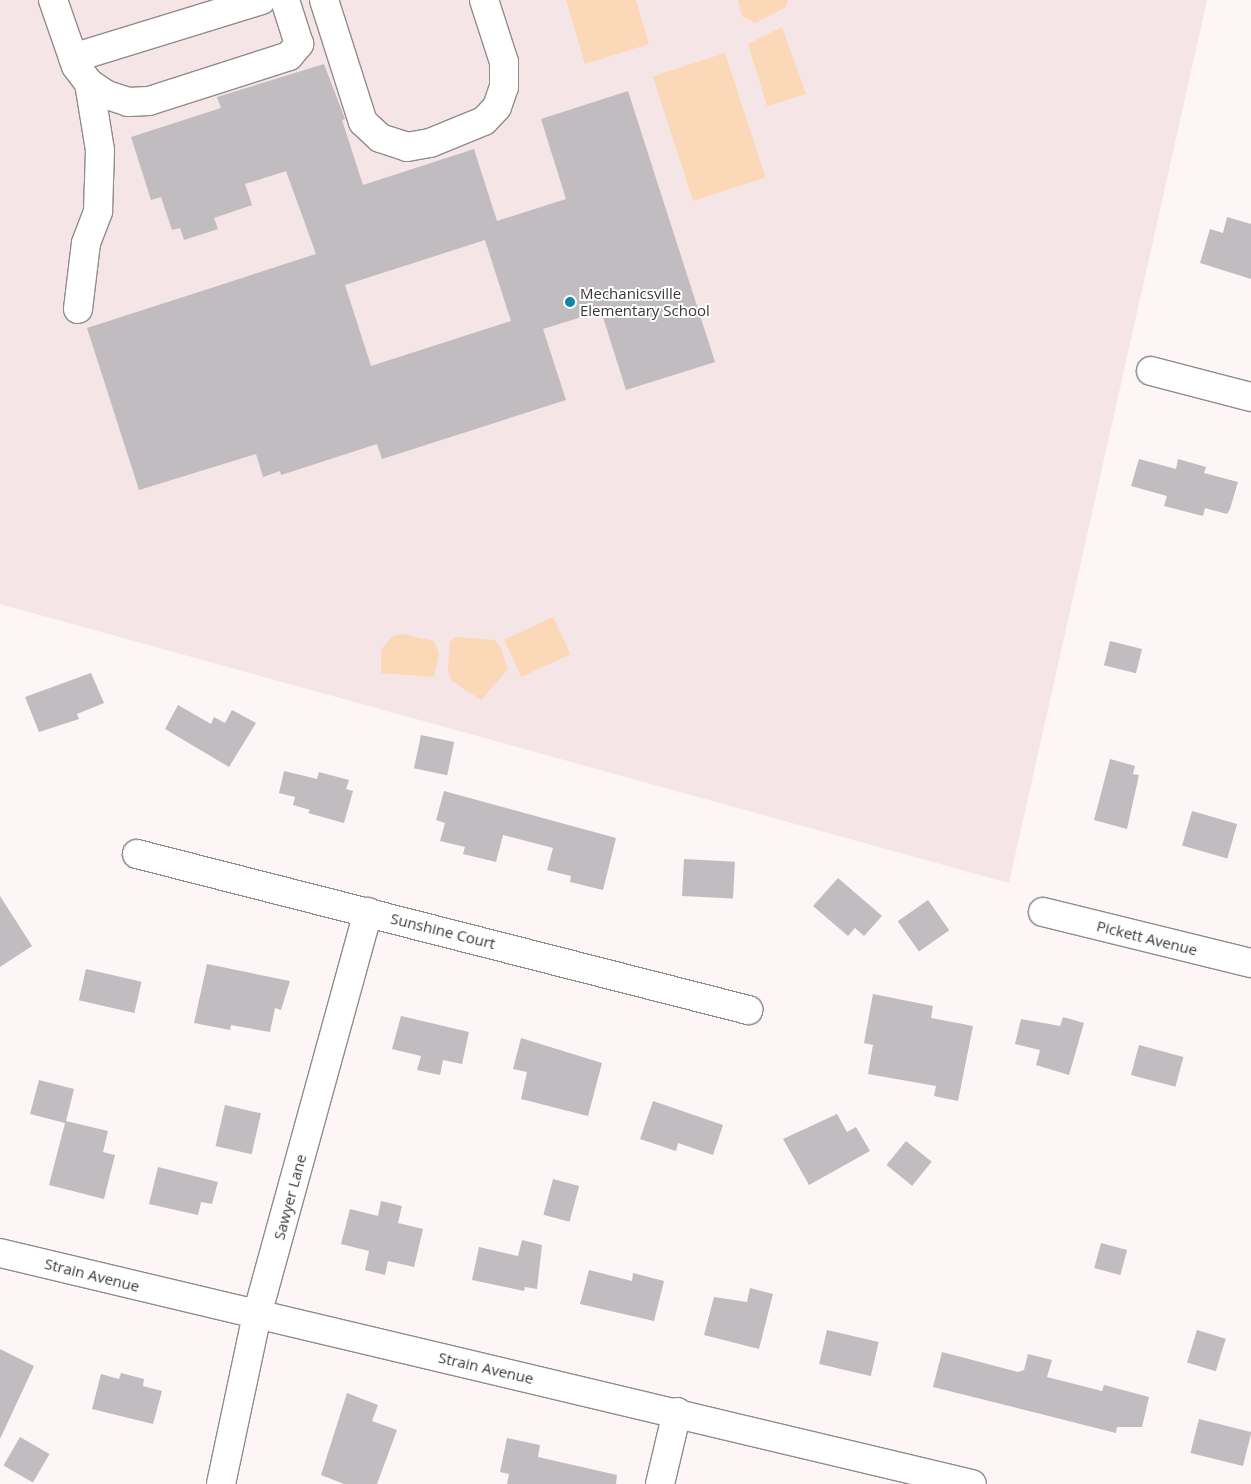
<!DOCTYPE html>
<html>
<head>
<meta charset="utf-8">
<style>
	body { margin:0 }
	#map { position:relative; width:1251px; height:1484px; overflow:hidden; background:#fdf5f6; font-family:"Open Sans",sans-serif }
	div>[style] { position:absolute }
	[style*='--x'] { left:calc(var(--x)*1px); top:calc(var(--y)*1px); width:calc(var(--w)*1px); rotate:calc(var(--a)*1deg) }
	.built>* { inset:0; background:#f5e5e7 }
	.green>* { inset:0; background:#fbd8b7; transform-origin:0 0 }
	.building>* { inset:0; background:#c1bcbf; transform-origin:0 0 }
	.roads { filter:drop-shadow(1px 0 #918b8c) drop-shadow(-1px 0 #918b8c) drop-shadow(0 1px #918b8c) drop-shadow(0 -1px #918b8c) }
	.minor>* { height:28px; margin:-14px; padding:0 14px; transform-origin:14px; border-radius:14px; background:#fff }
	.dots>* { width:14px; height:14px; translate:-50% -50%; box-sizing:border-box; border:2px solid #fff; border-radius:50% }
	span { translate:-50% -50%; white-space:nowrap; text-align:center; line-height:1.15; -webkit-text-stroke:4px #fff; paint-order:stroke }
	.poi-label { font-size:15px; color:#3a3738 }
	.left { translate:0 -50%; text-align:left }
	.street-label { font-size:15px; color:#3a3738 }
</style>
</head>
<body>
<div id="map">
	<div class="built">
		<div style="clip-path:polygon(0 0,1207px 0,1009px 883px,0 604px)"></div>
	</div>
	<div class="green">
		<div style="clip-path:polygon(566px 0,636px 0,649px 44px,585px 64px)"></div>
		<div style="clip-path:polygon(738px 0,788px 0,786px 7px,755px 23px,742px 16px)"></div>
		<div style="clip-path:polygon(782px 27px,806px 94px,767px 106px,748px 44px)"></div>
		<div style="left:725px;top:53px;width:131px;height:76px;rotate:72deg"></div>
		<div style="left:553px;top:617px;width:41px;height:54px;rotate:65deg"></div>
		<div style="clip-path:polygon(403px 634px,434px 641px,439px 653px,434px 677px,381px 673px,381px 650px,393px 636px)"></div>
		<div style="clip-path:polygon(455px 637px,495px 640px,500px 646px,508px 669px,481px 700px,452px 681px,448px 671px,450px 642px)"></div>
	</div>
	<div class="building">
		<div style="clip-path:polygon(evenodd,324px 64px,345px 119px,342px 120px,363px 185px,474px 149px,497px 221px,566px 199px,541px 119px,628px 91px,715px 362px,626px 390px,601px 311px,543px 329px,566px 400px,382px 459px,377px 444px,281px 475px,280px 471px,263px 477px,256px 454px,139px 490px,87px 328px,316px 254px,286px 171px,245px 184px,252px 205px,214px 218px,218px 229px,184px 240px,180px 228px,172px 230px,161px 197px,151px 200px,131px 137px,221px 108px,217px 97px,324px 64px,485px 240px,511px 321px,371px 366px,345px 285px,485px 240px)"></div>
		<div style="clip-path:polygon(1227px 217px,1251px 224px,1251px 279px,1200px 263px,1210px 229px,1223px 233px)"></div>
		<div style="clip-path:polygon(1139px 459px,1176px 469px,1178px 459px,1206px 467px,1204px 473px,1238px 482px,1230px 509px,1227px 514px,1205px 508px,1203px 516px,1164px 506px,1167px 496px,1131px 486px)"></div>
		<div style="left:1110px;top:641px;width:33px;height:25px;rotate:14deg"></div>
		<div style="clip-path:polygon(91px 673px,104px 703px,77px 714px,79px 719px,39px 732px,25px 697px)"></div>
		<div style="clip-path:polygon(178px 705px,211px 724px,214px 717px,225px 723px,232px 710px,256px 723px,229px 767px,165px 729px)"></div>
		<div style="left:421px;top:735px;width:34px;height:34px;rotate:12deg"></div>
		<div style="clip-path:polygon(1110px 759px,1135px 766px,1133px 774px,1139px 775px,1127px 829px,1094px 820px)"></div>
		<div style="clip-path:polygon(284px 771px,317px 779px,319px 772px,349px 780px,346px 789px,353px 791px,344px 823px,308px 813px,310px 810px,293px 805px,295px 797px,279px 793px)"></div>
		<div style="clip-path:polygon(444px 791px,616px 838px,603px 890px,570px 882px,571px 876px,547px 870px,553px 848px,503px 835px,496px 862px,463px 854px,465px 847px,440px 841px,445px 823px,436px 820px)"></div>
		<div style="left:1192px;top:811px;width:47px;height:36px;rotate:16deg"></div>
		<div style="left:684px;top:859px;width:51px;height:37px;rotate:3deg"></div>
		<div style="clip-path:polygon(838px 878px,882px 916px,864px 936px,855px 928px,848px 936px,813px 906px)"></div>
		<div style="clip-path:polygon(0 896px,32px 946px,0 967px)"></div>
		<div style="left:928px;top:900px;width:37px;height:37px;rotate:55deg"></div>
		<div style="clip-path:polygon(207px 964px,290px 981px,281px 1010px,275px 1008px,270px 1032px,231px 1025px,230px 1030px,194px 1023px)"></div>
		<div style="left:86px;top:969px;width:57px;height:32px;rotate:13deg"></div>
		<div style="clip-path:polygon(873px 994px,933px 1006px,931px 1018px,973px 1026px,958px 1101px,934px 1096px,936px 1086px,868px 1074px,873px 1045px,864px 1043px)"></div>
		<div style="clip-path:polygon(401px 1016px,469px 1032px,462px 1064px,443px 1060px,440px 1075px,417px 1070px,421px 1056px,392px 1049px)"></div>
		<div style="clip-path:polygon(1063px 1017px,1084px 1023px,1069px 1075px,1036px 1065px,1040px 1050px,1015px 1044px,1021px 1019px,1060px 1026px)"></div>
		<div style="clip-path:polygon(521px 1038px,602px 1063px,588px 1116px,521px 1099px,527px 1072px,513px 1069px)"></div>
		<div style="left:1139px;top:1045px;width:46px;height:31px;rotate:15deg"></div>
		<div style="clip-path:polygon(39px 1080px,74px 1089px,66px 1121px,108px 1131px,103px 1152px,115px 1155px,104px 1199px,49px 1185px,65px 1123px,30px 1114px)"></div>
		<div style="clip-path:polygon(653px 1101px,723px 1125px,713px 1155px,678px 1143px,676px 1151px,640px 1139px)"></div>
		<div style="left:225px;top:1105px;width:37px;height:42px;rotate:13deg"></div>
		<div style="clip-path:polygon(837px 1114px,847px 1132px,856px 1127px,870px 1151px,809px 1185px,783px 1139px)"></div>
		<div style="left:906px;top:1141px;width:33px;height:31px;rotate:39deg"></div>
		<div style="clip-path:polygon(158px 1167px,218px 1182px,212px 1204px,201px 1202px,198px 1215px,149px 1204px)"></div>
		<div style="left:553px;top:1179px;width:27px;height:37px;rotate:15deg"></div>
		<div style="clip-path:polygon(381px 1201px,402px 1206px,398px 1223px,423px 1229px,414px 1267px,388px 1261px,385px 1275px,365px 1270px,369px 1251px,341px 1244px,350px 1209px,378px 1216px)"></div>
		<div style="clip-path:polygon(522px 1240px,542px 1245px,537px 1289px,525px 1287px,524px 1291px,472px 1280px,479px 1247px,518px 1256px)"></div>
		<div style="left:1101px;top:1243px;width:27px;height:26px;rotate:15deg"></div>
		<div style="clip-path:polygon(589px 1270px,632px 1281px,633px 1273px,664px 1281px,654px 1321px,580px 1304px)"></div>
		<div style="clip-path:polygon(750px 1288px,773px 1294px,759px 1349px,704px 1335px,714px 1297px,747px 1302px)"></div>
		<div style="left:827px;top:1330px;width:53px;height:35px;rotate:13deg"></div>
		<div style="left:1197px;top:1330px;width:30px;height:34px;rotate:17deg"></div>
		<div style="clip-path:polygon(0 1349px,34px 1366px,0 1439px)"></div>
		<div style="clip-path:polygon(942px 1352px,1018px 1372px,1024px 1370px,1028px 1354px,1052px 1360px,1047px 1377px,1102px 1391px,1104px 1385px,1149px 1397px,1142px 1427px,1117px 1427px,1116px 1433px,933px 1387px)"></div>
		<div style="clip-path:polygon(121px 1373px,144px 1379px,143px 1386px,162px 1391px,153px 1424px,92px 1409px,101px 1374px,119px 1379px)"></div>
		<div style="clip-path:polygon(347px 1393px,378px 1405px,372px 1421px,397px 1430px,377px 1484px,344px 1484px,321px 1475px)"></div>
		<div style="left:1199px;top:1419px;width:54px;height:35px;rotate:14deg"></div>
		<div style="left:20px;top:1437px;width:34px;height:33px;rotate:30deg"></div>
		<div style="clip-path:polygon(507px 1438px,540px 1445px,538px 1457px,617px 1475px,616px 1484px,507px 1484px,509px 1474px,500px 1472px)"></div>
	</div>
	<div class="roads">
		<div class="minor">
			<div style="--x:53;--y:0;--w:70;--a:70.8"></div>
			<div style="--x:76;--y:66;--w:21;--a:53"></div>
			<div style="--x:89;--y:83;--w:22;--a:34"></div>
			<div style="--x:107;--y:95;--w:22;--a:18"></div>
			<div style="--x:128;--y:102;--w:21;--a:-3"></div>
			<div style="--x:149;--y:101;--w:147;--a:-17.8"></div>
			<div style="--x:289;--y:56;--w:16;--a:-50"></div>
			<div style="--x:299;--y:44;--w:46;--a:-107.7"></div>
			<div style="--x:324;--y:0;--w:128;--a:72.3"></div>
			<div style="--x:363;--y:122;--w:23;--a:43"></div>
			<div style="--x:380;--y:138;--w:28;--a:18"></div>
			<div style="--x:407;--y:147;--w:23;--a:-10"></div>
			<div style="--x:430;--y:143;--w:58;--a:-22.2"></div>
			<div style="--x:484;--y:121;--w:19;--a:-47"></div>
			<div style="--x:497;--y:107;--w:21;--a:-71"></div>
			<div style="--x:504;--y:87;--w:25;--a:-90"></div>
			<div style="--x:504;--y:62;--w:65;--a:-107.9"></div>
			<div style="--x:73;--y:58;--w:197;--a:-17.1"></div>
			<div style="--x:78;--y:309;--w:66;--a:-83.1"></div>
			<div style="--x:86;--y:243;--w:34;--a:-69"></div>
			<div style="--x:98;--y:211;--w:61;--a:-88.1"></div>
			<div style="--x:100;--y:150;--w:68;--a:-99.3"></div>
			<div style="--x:1151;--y:371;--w:103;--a:14.6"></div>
			<div style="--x:137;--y:854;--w:631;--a:14.32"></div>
			<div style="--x:1043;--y:912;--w:214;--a:13.8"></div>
			<div style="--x:0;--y:1253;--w:999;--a:13.37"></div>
			<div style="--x:221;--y:1484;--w:173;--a:-78"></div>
			<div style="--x:257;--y:1315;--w:418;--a:-74.6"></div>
			<div style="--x:660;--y:1484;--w:74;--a:-76.7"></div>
		</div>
	</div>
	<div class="dots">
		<div style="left:570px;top:302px;background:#1284aa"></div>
	</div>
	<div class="poi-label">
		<span class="left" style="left:580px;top:302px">Mechanicsville<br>Elementary School</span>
	</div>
	<div class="street-label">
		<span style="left:443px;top:931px;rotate:14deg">Sunshine Court</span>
		<span style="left:1147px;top:938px;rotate:14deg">Pickett Avenue</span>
		<span style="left:290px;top:1197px;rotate:-75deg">Sawyer Lane</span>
		<span style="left:92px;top:1275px;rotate:14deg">Strain Avenue</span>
		<span style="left:486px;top:1368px;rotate:13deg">Strain Avenue</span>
	</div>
</div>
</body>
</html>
